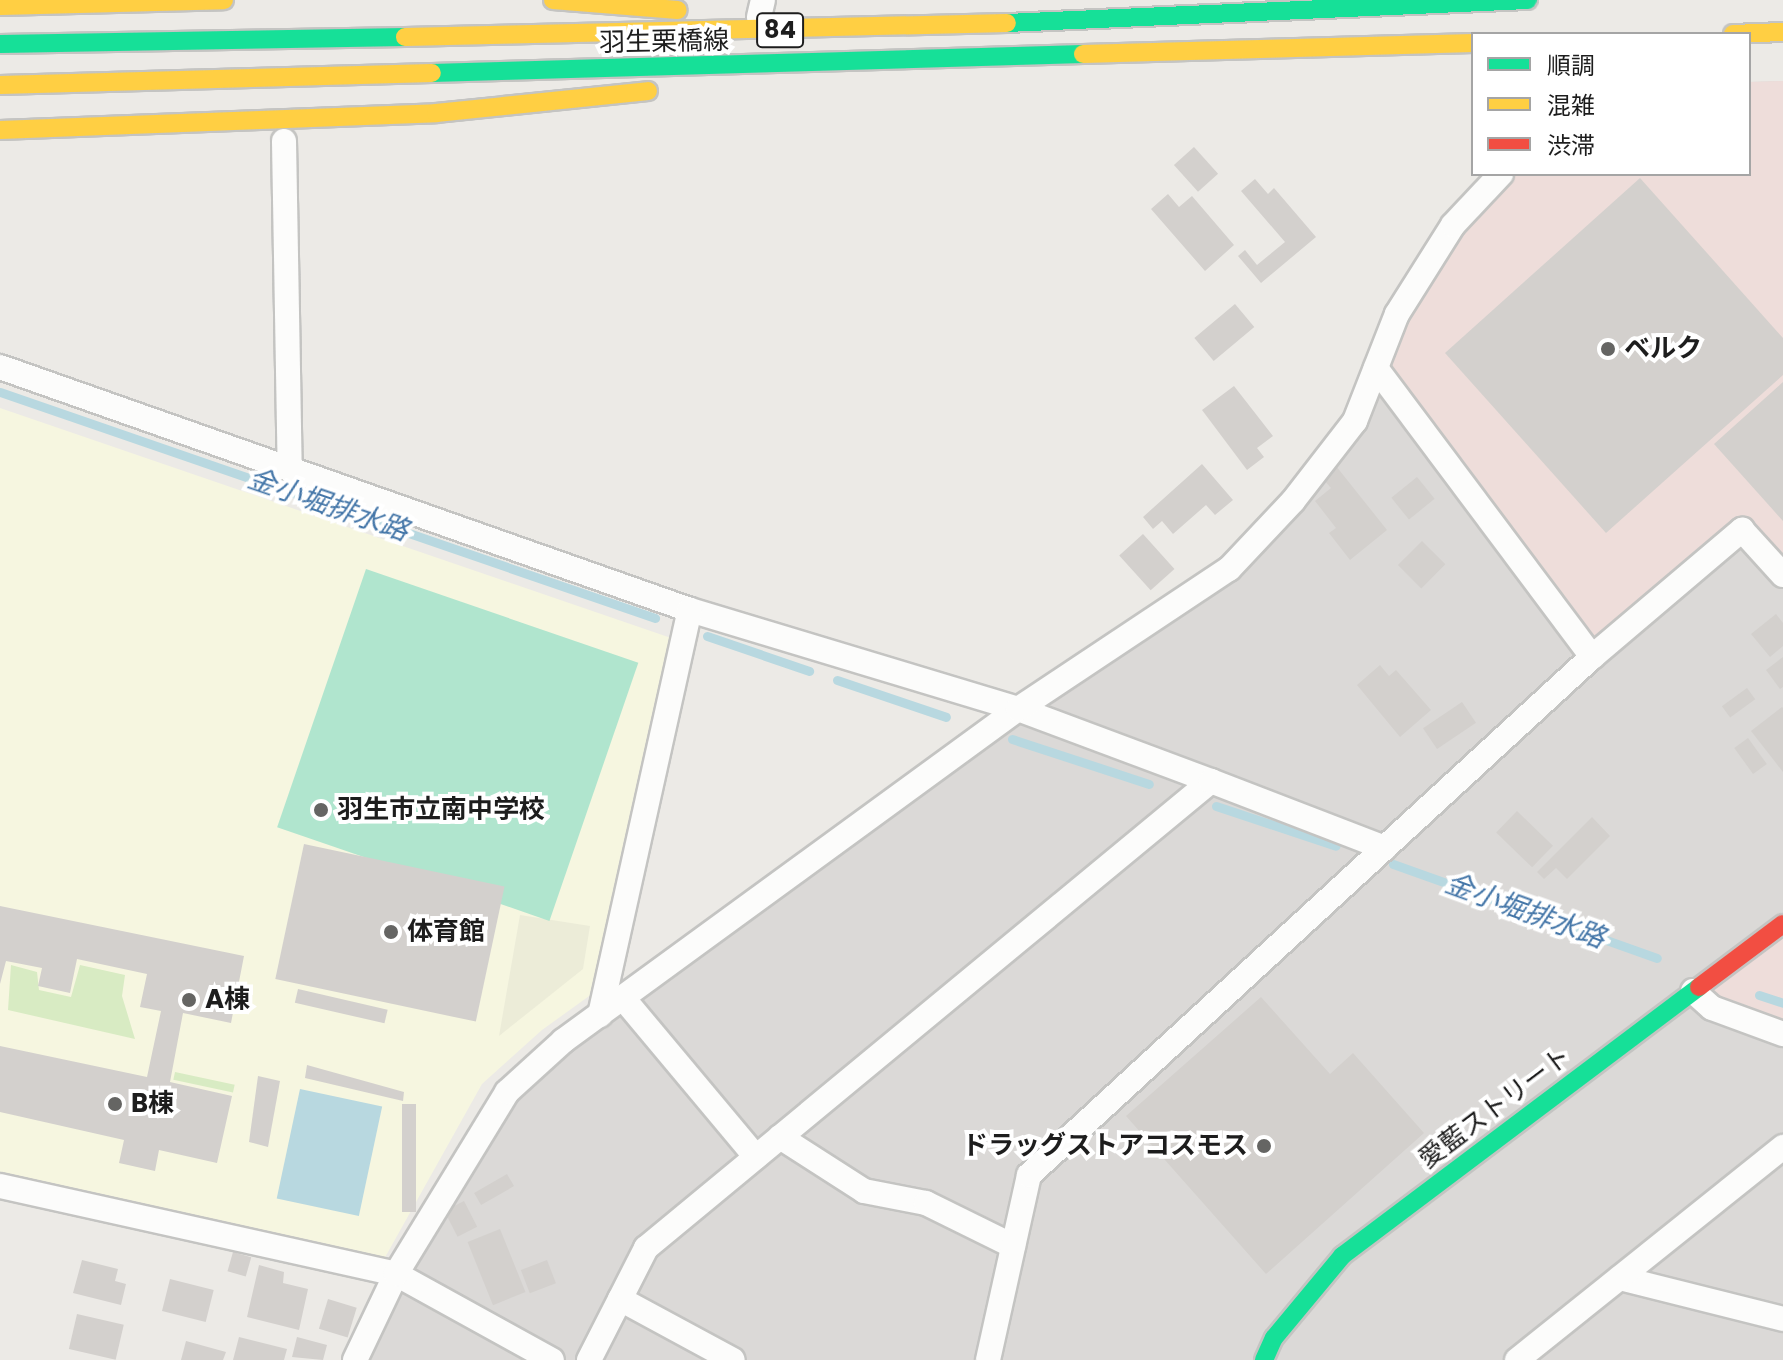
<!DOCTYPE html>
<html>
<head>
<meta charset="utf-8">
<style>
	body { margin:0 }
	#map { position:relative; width:1783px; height:1360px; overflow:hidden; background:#eceae6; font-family:Poppins,"Noto Sans JP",sans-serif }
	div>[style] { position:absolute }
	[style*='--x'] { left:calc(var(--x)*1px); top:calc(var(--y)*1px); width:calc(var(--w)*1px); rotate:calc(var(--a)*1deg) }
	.residential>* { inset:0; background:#dbd9d7 }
	.commercial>* { inset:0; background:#eeddda }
	.education>* { inset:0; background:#f6f6e0 }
	.farmland>* { inset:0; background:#ececd8 }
	.grass>* { inset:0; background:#d8ebc3; transform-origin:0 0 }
	.pitch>* { inset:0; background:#b0e5ce; transform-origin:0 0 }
	.water>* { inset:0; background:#b8d8e0; transform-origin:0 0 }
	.stream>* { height:9px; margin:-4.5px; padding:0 4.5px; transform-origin:4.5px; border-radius:4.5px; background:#b8d8e0 }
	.building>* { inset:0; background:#d3d0cd; transform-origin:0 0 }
	.roads { filter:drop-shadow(2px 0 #c4c4c2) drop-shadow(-2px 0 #c4c4c2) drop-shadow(0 2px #c4c4c2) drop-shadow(0 -2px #c4c4c2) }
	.street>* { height:24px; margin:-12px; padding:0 12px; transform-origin:12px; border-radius:12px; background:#fcfcfb }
	.fast>* { height:18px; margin:-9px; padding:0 9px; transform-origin:9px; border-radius:9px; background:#16e098 }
	.slow>* { height:18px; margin:-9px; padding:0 9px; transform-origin:9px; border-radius:9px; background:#ffcf43 }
	.jam>* { height:18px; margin:-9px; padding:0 9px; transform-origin:9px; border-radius:9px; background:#f24e42 }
	.dots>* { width:22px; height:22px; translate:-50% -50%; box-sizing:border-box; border:4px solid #fff; border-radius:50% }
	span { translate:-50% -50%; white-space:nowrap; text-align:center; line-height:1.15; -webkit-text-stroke:8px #fff; paint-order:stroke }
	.shield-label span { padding:2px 6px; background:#fff; border:2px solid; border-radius:6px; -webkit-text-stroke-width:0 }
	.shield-label { font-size:24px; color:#1d1d1d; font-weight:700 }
	.street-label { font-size:26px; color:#1d1d1d }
	.poi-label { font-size:26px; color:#1d1d1d; font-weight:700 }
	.left { translate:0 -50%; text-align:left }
	.right { translate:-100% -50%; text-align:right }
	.water-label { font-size:28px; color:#4476a8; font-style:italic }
	.legend { position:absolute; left:1471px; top:32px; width:280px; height:144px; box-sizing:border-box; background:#fff; border:2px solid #a5a5a5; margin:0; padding:10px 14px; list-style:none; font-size:24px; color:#1d1d1d }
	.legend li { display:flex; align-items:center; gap:16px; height:40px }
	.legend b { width:40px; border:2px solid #a5a5a5 }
</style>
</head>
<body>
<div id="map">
	<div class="residential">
		<div style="clip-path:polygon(1783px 81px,1783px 1360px,356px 1360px,507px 1092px,1229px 569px,1355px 421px,1401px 308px,1749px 174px,1749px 82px)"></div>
	</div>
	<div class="commercial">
		<div style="clip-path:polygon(1783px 81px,1783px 574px,1742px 531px,1598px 652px,1376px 368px,1397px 314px,1501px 174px,1749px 174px,1749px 82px)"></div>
		<div style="clip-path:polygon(1783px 923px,1783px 1033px,1693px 991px)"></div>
	</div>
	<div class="education">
		<div style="clip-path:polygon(0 408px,674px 639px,610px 981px,542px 1030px,482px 1084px,383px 1261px,0 1172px)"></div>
	</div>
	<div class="farmland">
		<div style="clip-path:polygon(520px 915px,590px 926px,583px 969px,499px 1036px)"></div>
	</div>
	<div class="grass">
		<div style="clip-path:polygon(11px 965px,37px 972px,39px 990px,71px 997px,80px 965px,125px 975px,122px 996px,135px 1039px,8px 1010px)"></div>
		<div style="left:175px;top:1072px;width:61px;height:8px;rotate:12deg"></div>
	</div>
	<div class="pitch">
		<div style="left:366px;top:569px;width:288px;height:273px;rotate:19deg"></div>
	</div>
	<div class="water">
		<div style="left:300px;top:1089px;width:84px;height:112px;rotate:12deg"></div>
	</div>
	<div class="stream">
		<div style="--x:0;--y:392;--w:693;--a:19.04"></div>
		<div style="--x:707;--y:636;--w:108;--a:18.9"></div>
		<div style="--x:837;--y:680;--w:115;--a:18.7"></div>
		<div style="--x:1012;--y:739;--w:144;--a:18.2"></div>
		<div style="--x:1216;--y:806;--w:126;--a:18.4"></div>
		<div style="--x:1393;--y:864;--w:280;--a:19.6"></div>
		<div style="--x:1759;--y:995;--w:25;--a:18"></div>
	</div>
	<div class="building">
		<div style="left:1194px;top:147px;width:36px;height:27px;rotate:48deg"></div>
		<div style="clip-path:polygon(1640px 178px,1783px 338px,1783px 375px,1606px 533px,1445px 353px)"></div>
		<div style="clip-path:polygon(1255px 179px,1268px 194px,1274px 188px,1316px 237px,1261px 283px,1238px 256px,1245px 250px,1257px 265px,1285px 242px,1241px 191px)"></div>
		<div style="clip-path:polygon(1168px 194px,1179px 207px,1192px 196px,1234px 245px,1205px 271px,1151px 209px)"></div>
		<div style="left:1235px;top:304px;width:30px;height:53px;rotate:50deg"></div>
		<div style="clip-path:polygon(1783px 382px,1783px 521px,1714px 444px)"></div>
		<div style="clip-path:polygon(1234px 386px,1273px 436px,1257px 448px,1264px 457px,1247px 470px,1202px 410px)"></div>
		<div style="clip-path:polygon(1202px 464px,1233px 500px,1215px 515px,1206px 505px,1173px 534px,1162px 521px,1153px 529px,1143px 517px)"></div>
		<div style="clip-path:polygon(1336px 466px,1387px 530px,1350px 560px,1329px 533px,1336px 528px,1315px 501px,1331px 488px,1322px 478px)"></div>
		<div style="left:1417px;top:477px;width:28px;height:33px;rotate:51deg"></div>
		<div style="left:1143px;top:534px;width:47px;height:32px;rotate:48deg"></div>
		<div style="left:1422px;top:541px;width:33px;height:34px;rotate:45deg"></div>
		<div style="clip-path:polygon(1776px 614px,1783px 623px,1783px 646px,1770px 657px,1751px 634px)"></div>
		<div style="clip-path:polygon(1783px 657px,1783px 687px,1780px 689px,1766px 670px)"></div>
		<div style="clip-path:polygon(1380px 665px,1389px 676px,1396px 670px,1431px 710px,1400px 737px,1357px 685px)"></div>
		<div style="left:1747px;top:688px;width:14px;height:31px;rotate:54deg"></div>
		<div style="left:1462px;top:702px;width:25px;height:47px;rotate:56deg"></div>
		<div style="clip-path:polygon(1782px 707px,1783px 708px,1783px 772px,1751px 731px)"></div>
		<div style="left:1748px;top:738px;width:32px;height:17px;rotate:54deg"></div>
		<div style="left:1517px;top:811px;width:50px;height:30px;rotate:44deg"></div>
		<div style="clip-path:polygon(1592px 817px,1610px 836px,1567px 879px,1556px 868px,1544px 879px,1537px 872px)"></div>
		<div style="left:304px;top:844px;width:205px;height:138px;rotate:12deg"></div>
		<div style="clip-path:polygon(0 906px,244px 956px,231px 1023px,183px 1013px,170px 1082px,232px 1096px,217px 1163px,159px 1150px,155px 1171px,119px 1163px,124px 1140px,0 1112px,0 1046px,147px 1077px,161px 1011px,140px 1007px,147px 974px,77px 959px,70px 993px,38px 986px,42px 968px,6px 961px,0 984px)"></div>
		<div style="left:298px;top:989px;width:92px;height:14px;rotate:13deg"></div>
		<div style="clip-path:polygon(1261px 997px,1330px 1074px,1353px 1053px,1424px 1133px,1266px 1274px,1126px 1116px)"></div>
		<div style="clip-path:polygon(307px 1065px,404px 1092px,403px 1101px,305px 1078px)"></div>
		<div style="clip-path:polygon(258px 1076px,280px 1081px,268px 1147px,249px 1142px)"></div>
		<div style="left:402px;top:1104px;width:14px;height:108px"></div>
		<div style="left:507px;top:1174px;width:14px;height:38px;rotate:60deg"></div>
		<div style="left:464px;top:1201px;width:29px;height:22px;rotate:63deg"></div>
		<div style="left:500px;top:1229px;width:68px;height:35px;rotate:68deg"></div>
		<div style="left:233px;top:1252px;width:19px;height:20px;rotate:16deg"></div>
		<div style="clip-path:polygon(82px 1260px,118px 1269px,115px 1281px,126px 1284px,121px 1305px,73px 1293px)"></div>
		<div style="left:547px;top:1260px;width:25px;height:28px;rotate:69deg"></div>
		<div style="clip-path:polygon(259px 1265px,284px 1272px,283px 1283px,308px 1289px,299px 1330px,247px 1317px)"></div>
		<div style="left:170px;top:1279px;width:45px;height:33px;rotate:14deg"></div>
		<div style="left:328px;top:1299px;width:30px;height:31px;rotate:17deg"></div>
		<div style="left:77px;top:1314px;width:48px;height:36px;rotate:13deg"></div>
		<div style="clip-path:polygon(239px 1337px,287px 1349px,284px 1360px,233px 1360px)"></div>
		<div style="clip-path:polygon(297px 1337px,327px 1345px,323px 1360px,292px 1357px)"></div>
		<div style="clip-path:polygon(186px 1341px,226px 1352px,223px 1360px,181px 1360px)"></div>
	</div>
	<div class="roads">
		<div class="street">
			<div style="--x:759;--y:17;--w:17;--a:-77"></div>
			<div style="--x:284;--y:141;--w:328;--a:89"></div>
			<div style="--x:0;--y:367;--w:732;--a:19.4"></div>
			<div style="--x:690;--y:610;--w:343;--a:16.8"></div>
			<div style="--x:1018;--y:709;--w:206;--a:20.5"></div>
			<div style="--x:1376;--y:368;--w:361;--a:53.2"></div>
			<div style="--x:1693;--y:991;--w:25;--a:42"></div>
			<div style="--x:1712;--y:1008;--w:76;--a:20.1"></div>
			<div style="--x:623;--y:998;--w:207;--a:50.1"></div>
			<div style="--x:600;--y:1015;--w:415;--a:-77.5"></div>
			<div style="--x:780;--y:1137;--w:100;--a:32.7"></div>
			<div style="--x:864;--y:1191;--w:63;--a:11"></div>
			<div style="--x:926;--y:1203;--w:97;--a:26.3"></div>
			<div style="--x:0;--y:1186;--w:406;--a:12.5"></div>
			<div style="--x:396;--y:1274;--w:178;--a:28.9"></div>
			<div style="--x:1620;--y:1278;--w:168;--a:14.1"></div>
			<div style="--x:620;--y:1299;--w:128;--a:28.4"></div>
			<div style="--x:355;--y:1360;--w:95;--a:-64.5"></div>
			<div style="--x:396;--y:1274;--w:213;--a:-58.6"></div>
			<div style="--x:507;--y:1092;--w:76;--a:-42.3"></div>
			<div style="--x:563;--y:1041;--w:563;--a:-36.12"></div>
			<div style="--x:1018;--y:709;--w:253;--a:-33.6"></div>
			<div style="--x:1229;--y:569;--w:93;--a:-46.7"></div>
			<div style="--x:1293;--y:501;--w:101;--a:-52.2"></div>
			<div style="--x:1355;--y:421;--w:115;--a:-68.6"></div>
			<div style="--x:1397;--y:314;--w:105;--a:-57.8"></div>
			<div style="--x:1453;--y:225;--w:70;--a:-46.7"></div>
			<div style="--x:589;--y:1360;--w:126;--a:-63"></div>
			<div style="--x:646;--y:1248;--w:733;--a:-39.58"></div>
			<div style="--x:1211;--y:781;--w:186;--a:21.1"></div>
			<div style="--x:988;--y:1360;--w:189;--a:-77.5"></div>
			<div style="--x:1029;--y:1175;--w:765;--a:-42.62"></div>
			<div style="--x:1592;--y:657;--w:197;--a:-40.3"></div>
			<div style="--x:1742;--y:530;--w:61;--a:47.7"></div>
			<div style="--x:1517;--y:1360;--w:341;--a:-38.7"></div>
		</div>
		<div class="fast">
			<div style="--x:1007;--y:23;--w:521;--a:-2.53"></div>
			<div style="--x:0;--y:44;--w:405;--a:-1"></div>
			<div style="--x:432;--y:73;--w:651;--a:-1.67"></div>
			<div style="--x:1264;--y:1360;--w:24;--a:-66"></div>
			<div style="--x:1274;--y:1338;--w:107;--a:-50.3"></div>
			<div style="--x:1342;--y:1256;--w:447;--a:-37"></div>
		</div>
		<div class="slow">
			<div style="--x:553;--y:0;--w:125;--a:4.6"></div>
			<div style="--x:0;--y:6;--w:224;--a:-1.5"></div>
			<div style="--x:1733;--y:34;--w:50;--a:-2.3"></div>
			<div style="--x:405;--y:37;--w:602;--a:-1.33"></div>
			<div style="--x:1083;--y:54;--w:390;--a:-1.6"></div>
			<div style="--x:0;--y:85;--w:432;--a:-1.6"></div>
			<div style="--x:0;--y:130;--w:436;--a:-2.2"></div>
			<div style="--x:436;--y:113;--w:213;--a:-5.9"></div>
		</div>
		<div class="jam">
			<div style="--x:1699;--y:987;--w:105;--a:-36.9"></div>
		</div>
	</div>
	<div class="dots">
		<div style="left:1608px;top:349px;background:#656563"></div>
		<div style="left:321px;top:810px;background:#656563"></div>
		<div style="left:391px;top:932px;background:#656563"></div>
		<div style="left:189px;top:1000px;background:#656563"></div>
		<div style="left:115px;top:1104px;background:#656563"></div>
		<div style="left:1264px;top:1146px;background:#656563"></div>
	</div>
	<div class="shield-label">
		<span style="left:780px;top:30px">84</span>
	</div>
	<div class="street-label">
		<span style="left:664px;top:42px;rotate:-1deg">羽生栗橋線</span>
		<span style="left:1495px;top:1108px;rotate:-37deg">愛藍ストリート</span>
	</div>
	<div class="poi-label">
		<span class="left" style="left:1624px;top:349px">ベルク</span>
		<span class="left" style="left:337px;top:810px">羽生市立南中学校</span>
		<span class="left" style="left:407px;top:932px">体育館</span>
		<span class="left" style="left:205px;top:1000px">A棟</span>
		<span class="left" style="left:131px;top:1104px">B棟</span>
		<span class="right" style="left:1248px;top:1146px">ドラッグストアコスモス</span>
	</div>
	<div class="water-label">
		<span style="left:328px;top:505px;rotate:19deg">金小堀排水路</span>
		<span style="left:1525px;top:911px;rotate:20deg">金小堀排水路</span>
	</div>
	<ul class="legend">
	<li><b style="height:10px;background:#16e098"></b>順調</li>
	<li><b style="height:10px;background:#ffcf43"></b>混雑</li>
	<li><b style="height:10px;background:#f24e42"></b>渋滞</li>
	</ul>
</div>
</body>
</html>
